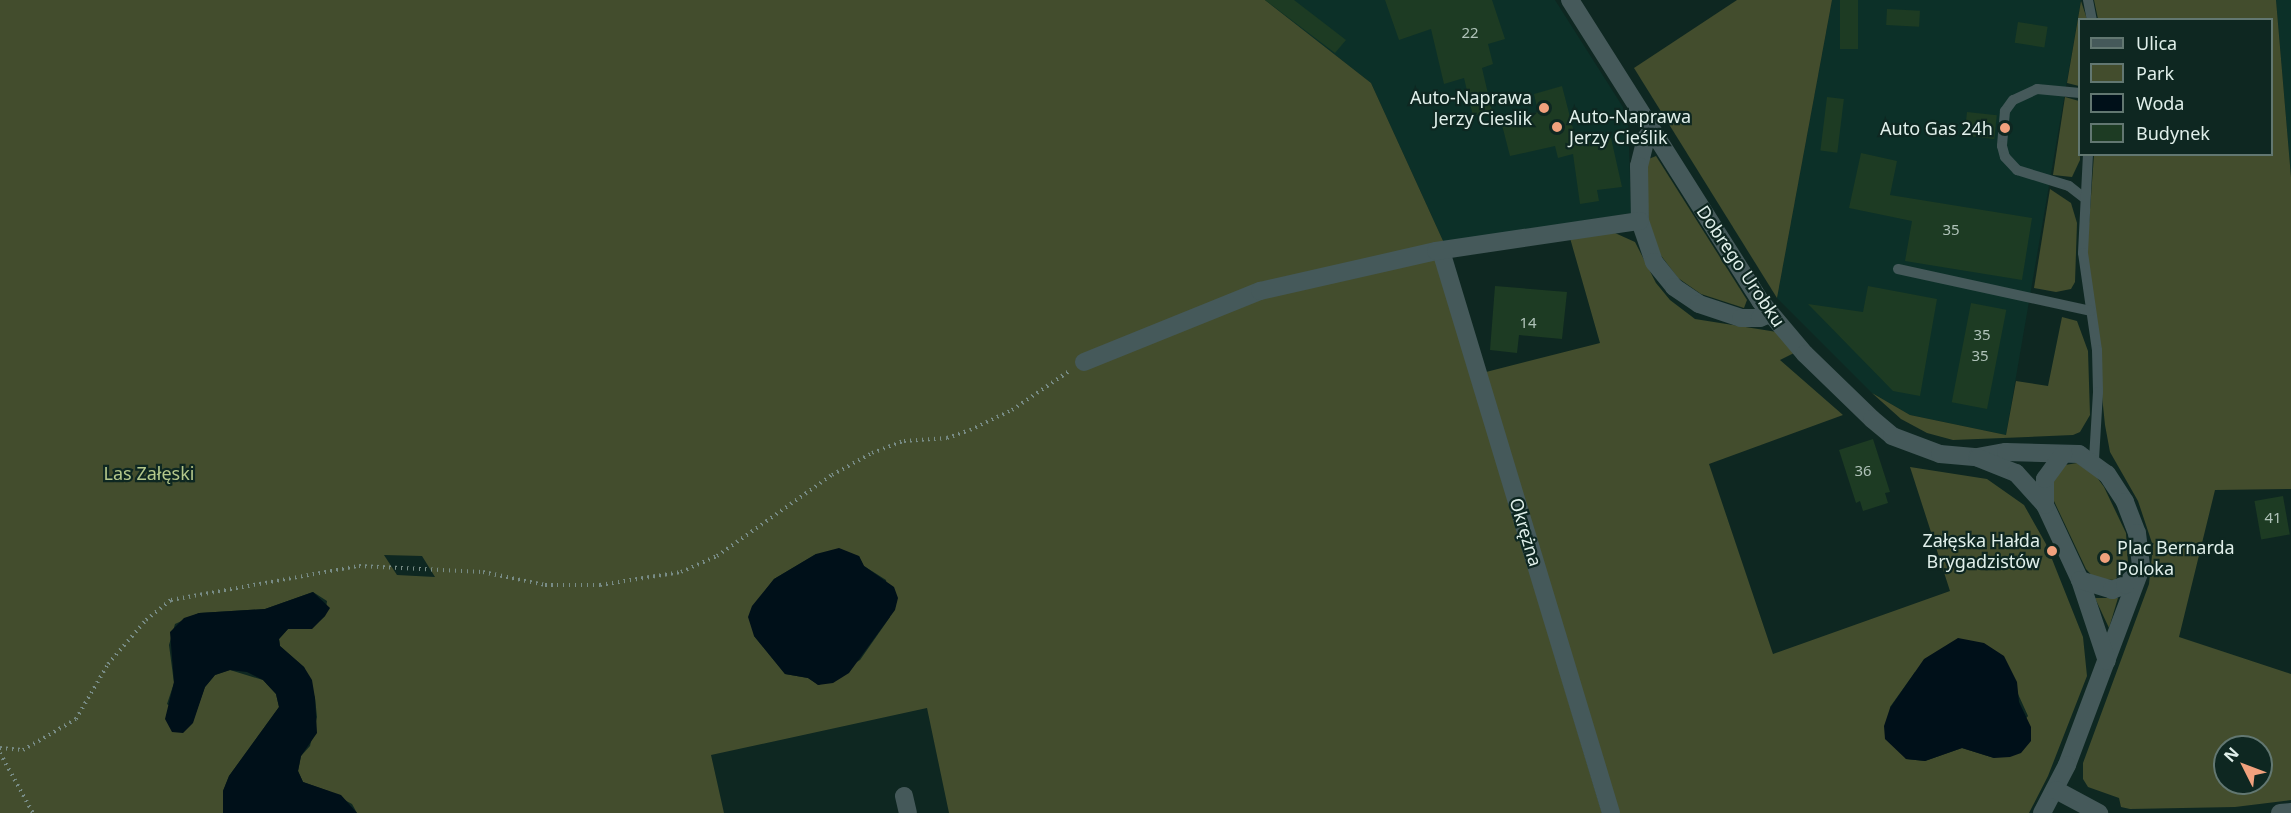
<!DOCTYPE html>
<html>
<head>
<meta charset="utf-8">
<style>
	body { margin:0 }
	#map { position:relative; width:2291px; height:813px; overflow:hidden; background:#0e2721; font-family:"Noto Sans",sans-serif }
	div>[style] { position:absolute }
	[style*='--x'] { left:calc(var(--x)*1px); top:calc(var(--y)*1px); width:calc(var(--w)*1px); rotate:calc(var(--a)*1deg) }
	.built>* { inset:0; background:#0c3028 }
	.green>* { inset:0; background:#434d2d }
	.water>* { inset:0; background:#001019 }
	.building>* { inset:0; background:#1d3b23; transform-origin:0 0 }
	.path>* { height:4px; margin-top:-2px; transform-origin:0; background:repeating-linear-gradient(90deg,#788c86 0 1.5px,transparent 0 6px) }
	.service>* { height:10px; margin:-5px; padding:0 5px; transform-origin:5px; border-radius:5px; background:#45595a }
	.minor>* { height:18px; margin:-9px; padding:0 9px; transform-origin:9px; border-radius:9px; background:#45595a }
	.dots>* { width:16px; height:16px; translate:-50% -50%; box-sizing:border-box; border:3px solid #0e2721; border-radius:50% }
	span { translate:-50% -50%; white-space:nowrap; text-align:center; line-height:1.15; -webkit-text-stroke:4.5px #0e2721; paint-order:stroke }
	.number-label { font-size:15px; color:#afc2b8 }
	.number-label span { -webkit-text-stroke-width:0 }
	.poi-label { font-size:18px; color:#e0efea }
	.right { translate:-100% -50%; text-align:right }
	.left { translate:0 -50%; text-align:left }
	.street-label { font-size:18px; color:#e0efea }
	.park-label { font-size:18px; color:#b4c88b }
	.legend { position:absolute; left:2078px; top:18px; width:195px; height:138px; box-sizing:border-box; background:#0e2721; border:2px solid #627771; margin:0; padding:8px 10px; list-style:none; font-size:18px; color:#e0efea }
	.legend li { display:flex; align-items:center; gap:12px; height:30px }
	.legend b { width:30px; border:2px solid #627771 }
	.north { position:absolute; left:2213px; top:735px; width:60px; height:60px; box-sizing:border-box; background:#0e2721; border:2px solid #627771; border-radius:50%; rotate:312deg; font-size:16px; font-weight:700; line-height:24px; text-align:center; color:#e0efea }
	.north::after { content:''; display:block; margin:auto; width:21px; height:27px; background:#f1a17d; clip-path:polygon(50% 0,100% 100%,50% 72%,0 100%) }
</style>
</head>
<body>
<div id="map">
	<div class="built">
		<div style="clip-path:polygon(1265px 0,1555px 0,1628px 115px,1631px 213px,1444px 243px,1371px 83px)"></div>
		<div style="clip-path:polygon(1832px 0,2081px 0,2006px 435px,1910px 415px,1872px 393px,1777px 298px)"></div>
		<div style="clip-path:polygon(2276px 0,2291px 0,2291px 177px)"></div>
	</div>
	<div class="green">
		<div style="clip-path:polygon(evenodd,0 0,1265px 0,1371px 83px,1444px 243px,1431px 244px,1602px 813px,949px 813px,927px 708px,711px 755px,724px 813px,357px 813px,352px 804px,328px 791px,303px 782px,298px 771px,301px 756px,310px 746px,317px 717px,315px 698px,304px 667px,280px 646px,279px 639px,288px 629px,318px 622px,325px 616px,327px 601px,313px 592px,265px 609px,199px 613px,175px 624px,169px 645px,174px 683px,167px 704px,192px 723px,205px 687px,215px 675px,230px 670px,263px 680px,276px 694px,279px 707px,229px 776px,223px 791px,223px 813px,0 813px,0 0,816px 554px,859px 556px,864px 566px,886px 580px,890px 617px,860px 660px,819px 685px,808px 678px,785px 674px,754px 636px,764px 592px,774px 579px,816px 554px,0 0,384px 555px,422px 556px,435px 577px,397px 575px,384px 555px)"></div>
		<div style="clip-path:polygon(1737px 0,1832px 0,1777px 298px,1634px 68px)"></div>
		<div style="clip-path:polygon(evenodd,2094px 0,2276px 0,2291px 177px,2291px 489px,2215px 490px,2179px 637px,2291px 674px,2291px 800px,2235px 807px,2130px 809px,2121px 807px,2119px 798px,2088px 787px,2083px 779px,2083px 763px,2149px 584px,2153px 546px,2138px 501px,2110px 452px,2105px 425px,2087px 251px,2094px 155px,2272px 154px,2272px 20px,2098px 19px,2094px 0,2225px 747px,2261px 747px,2261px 783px,2225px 783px,2225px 747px)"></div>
		<div style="clip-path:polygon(2081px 1px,2087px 19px,2080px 20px,2079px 86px,2067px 83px)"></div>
		<div style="clip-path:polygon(2065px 97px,2079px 101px,2080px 160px,2072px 177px,2053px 175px)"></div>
		<div style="clip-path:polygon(1656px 156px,1747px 300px,1744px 308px,1701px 294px,1678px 278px,1656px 249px,1649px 231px,1646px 160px)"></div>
		<div style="clip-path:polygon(2050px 189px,2071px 203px,2077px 223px,2075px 282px,2071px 289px,2056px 292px,2034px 288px)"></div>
		<div style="clip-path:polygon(evenodd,1615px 233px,1635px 242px,1656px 283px,1670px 300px,1695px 319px,1777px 332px,1796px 352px,1780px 360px,1843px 415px,1709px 464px,1773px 654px,1950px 591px,1910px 467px,1987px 479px,2024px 505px,2046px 544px,2083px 637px,2087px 676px,2048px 776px,2029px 813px,1618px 813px,1486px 372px,1600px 343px,1570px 238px,1615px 233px,1915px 672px,2018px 694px,2028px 716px,1994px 758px,1962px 748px,1925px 761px,1906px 759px,1890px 707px,1915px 672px)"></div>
		<div style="clip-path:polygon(2062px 317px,2077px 321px,2088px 351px,2090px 415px,2080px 432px,2073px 435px,1953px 440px,1927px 433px,1901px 419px,1872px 393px,1910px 415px,2006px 435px,2016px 381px,2048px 386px)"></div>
		<div style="clip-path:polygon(2077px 463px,2096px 476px,2104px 487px,2126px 533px,2128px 563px,2115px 580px,2095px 579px,2086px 569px,2053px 499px,2051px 481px,2065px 465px)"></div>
		<div style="clip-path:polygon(2095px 598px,2118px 598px,2109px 628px)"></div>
	</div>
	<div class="water">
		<div style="clip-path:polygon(839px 548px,859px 556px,864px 566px,894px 587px,898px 598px,895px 610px,849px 673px,833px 683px,818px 685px,808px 678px,785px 674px,754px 636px,748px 617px,752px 606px,774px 579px,816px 554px)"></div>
		<div style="clip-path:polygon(313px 592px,330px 608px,325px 616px,312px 629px,288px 629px,279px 639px,280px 646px,304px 667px,312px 680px,315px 698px,317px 733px,301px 756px,298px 771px,303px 782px,341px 795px,357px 813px,223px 813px,223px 791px,229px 776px,279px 707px,276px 694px,263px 680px,247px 672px,230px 670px,215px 675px,205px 687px,193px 723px,183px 733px,172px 732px,165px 719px,174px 682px,170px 632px,184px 618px,199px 613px,265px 609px)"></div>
		<div style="clip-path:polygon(1958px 638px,1984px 643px,2004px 656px,2017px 682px,2019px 702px,2031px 727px,2031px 741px,2021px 753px,2010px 757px,1994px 758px,1962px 748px,1925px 761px,1906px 759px,1885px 739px,1884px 726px,1890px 708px,1924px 659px)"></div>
	</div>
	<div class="building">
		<div style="clip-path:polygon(1265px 0,1294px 0,1346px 40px,1335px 53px)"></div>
		<div style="clip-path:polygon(1385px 0,1492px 0,1505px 39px,1488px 44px,1493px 64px,1482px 68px,1492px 111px,1473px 116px,1464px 78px,1444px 84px,1431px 29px,1399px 40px)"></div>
		<div style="left:1840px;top:0;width:18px;height:49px"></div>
		<div style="left:1887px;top:9px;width:33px;height:16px;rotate:3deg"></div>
		<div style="left:2018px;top:22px;width:30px;height:21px;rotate:9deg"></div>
		<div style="clip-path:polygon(1562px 86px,1577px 144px,1611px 138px,1622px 187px,1597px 190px,1599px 201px,1580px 204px,1573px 154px,1558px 158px,1555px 146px,1510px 156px,1501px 121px,1538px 112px,1534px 94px)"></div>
		<div style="left:1827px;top:97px;width:17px;height:54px;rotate:7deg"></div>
		<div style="left:1967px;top:112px;width:30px;height:24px;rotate:6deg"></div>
		<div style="clip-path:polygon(1861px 153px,1897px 161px,1890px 195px,2032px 218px,2022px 280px,1905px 261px,1912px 221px,1849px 208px)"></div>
		<div style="clip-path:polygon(1495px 286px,1567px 292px,1562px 339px,1519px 335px,1517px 353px,1490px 350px)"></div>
		<div style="clip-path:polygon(1868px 286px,1937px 299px,1920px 396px,1893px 391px,1808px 304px,1863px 312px)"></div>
		<div style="left:1971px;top:303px;width:36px;height:101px;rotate:11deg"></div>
		<div style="clip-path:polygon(1873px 439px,1890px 492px,1885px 493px,1888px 503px,1863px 511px,1860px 501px,1856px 503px,1839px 450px)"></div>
		<div style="left:2283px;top:496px;width:39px;height:29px;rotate:80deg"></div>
	</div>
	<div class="path">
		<div style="--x:0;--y:748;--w:23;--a:5"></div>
		<div style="--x:23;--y:750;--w:61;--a:-30.3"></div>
		<div style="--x:76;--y:719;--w:64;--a:-59.8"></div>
		<div style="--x:108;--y:664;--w:58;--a:-49.2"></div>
		<div style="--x:146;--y:620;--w:32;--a:-39"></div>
		<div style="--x:171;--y:600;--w:191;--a:-10.3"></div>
		<div style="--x:359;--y:566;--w:124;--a:2.8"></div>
		<div style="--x:483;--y:572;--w:63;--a:11.8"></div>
		<div style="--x:545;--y:585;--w:55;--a:0"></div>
		<div style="--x:600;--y:585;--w:82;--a:-9.1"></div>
		<div style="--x:681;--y:572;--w:39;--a:-24"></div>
		<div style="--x:717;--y:556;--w:141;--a:-35.2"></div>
		<div style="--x:832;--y:475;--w:46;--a:-28.8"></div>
		<div style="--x:872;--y:453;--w:34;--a:-21"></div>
		<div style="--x:904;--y:441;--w:43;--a:-4"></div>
		<div style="--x:947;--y:438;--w:24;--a:-19"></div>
		<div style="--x:970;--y:430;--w:47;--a:-25.5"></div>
		<div style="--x:1012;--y:410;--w:68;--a:-34.2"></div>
		<div style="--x:0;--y:753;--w:68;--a:61.2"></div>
	</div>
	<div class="service">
		<div style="--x:2088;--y:0;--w:20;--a:79"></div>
		<div style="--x:2080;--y:93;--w:43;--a:-174.7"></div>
		<div style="--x:2037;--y:89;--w:26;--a:155"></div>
		<div style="--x:2013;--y:100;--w:14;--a:126"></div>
		<div style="--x:2005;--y:111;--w:35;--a:95"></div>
		<div style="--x:2002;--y:146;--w:11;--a:75"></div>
		<div style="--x:2005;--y:157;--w:18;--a:47"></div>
		<div style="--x:2017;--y:170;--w:54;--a:17.1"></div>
		<div style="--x:2069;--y:186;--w:18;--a:38"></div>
		<div style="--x:2088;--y:154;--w:99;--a:92.9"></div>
		<div style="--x:2083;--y:253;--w:98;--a:81.8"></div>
		<div style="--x:2097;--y:350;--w:42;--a:88.6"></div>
		<div style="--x:2098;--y:392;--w:68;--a:93.4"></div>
		<div style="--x:1898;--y:269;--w:197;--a:12.3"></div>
	</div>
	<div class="minor">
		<div style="--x:1570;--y:0;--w:357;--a:57.7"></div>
		<div style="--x:1761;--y:302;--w:68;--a:49.8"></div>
		<div style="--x:1805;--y:354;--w:93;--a:44.1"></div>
		<div style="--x:1872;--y:419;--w:26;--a:40"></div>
		<div style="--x:1892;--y:436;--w:51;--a:20.6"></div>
		<div style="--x:1940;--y:454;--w:37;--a:5"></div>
		<div style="--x:1977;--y:457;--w:29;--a:-10"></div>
		<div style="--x:2006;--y:452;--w:73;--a:1.6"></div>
		<div style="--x:2079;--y:454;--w:34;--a:36"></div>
		<div style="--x:2107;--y:474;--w:33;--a:57"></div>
		<div style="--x:2125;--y:502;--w:33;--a:69"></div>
		<div style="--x:2137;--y:533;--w:35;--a:83"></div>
		<div style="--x:2141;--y:568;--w:210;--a:110.6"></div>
		<div style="--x:2067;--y:765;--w:54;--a:117.5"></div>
		<div style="--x:1652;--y:130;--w:10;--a:127"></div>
		<div style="--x:1646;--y:138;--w:29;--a:104"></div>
		<div style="--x:1639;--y:166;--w:55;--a:89"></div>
		<div style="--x:1640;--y:221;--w:43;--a:71.1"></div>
		<div style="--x:1654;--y:262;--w:32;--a:51"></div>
		<div style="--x:1674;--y:287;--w:30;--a:34"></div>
		<div style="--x:1699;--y:304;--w:44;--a:18.4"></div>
		<div style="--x:1741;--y:318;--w:19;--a:0"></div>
		<div style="--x:1760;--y:318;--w:11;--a:-22"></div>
		<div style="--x:1441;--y:251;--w:587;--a:73.17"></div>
		<div style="--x:1084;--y:362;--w:190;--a:-22"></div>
		<div style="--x:1260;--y:291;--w:180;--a:-12.8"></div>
		<div style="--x:1436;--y:251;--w:206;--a:-8.4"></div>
		<div style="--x:1978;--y:458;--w:41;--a:21.5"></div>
		<div style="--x:2016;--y:473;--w:43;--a:47.8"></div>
		<div style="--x:2045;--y:505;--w:83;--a:65"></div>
		<div style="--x:2080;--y:580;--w:85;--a:71.6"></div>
		<div style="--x:2045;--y:505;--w:26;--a:-90"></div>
		<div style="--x:2045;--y:479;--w:31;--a:-54"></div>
		<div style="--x:2080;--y:580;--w:34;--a:17"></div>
		<div style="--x:2112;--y:590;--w:14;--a:-21"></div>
		<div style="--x:2125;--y:585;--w:20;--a:-45"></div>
		<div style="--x:2056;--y:790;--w:49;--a:28.1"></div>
		<div style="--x:904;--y:796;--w:17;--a:77"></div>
		<div style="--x:2280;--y:813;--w:11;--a:-5"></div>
	</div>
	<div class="dots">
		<div style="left:1544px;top:108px;background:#f1a17d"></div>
		<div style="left:1557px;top:127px;background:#f1a17d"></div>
		<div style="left:2005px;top:128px;background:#f1a17d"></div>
		<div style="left:2052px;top:551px;background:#f1a17d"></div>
		<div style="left:2105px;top:558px;background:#f1a17d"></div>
	</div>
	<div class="number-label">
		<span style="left:1470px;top:33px">22</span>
		<span style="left:1951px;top:230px">35</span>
		<span style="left:1528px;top:323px">14</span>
		<span style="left:1982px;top:335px">35</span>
		<span style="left:1980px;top:356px">35</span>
		<span style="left:1863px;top:471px">36</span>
		<span style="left:2273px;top:518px">41</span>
	</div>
	<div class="poi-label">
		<span class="right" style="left:1532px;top:108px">Auto-Naprawa<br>Jerzy Cieslik</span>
		<span class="left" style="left:1569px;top:127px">Auto-Naprawa<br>Jerzy Cieślik</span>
		<span class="right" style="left:1993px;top:128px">Auto Gas 24h</span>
		<span class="right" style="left:2040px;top:551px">Załęska Hałda<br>Brygadzistów</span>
		<span class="left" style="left:2117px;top:558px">Plac Bernarda<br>Poloka</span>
	</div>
	<div class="street-label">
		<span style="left:1741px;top:266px;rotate:56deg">Dobrego Urobku</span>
		<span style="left:1526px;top:532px;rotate:73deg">Okrężna</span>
	</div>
	<div class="park-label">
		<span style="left:149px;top:473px">Las Załęski</span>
	</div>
	<ul class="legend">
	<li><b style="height:8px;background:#45595a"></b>Ulica</li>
	<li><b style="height:16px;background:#434d2d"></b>Park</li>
	<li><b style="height:16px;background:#001019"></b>Woda</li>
	<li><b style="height:16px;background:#1d3b23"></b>Budynek</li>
	</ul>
	<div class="north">N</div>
</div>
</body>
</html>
